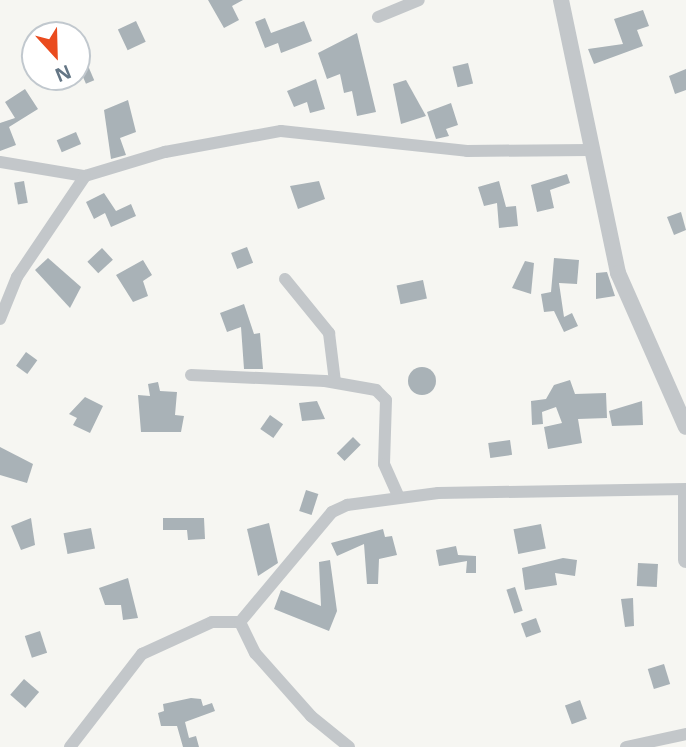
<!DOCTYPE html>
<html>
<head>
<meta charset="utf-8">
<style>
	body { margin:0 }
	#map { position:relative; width:686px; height:747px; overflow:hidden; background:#f6f6f2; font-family:"Noto Sans",sans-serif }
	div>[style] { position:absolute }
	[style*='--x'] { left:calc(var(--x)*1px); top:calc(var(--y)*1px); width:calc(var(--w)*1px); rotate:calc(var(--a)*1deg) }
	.building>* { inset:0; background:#a9b2b7; transform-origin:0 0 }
	.round { border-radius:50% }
	.minor>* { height:12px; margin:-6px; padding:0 6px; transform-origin:6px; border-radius:6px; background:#c3c7ca }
	.tertiary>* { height:16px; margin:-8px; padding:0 8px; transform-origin:8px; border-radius:8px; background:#c3c7ca }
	span { translate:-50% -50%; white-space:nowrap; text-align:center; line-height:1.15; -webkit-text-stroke:7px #fff; paint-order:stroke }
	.north { position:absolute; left:21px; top:21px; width:70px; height:70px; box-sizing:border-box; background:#fff; border:2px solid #c1c8ce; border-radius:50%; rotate:158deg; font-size:19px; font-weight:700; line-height:28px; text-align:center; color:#647685 }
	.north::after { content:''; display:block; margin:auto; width:24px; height:32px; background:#ea4b1e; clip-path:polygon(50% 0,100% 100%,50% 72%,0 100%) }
</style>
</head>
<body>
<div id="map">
	<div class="building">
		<div style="clip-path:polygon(208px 0,243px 0,232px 6px,239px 20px,224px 28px)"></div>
		<div style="clip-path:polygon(643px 10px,649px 26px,637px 30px,643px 46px,594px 64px,588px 49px,623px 44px,614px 19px)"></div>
		<div style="clip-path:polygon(265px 18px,271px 33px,304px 21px,312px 41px,281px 53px,278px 43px,265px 48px,255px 22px)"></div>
		<div style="left:136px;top:21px;width:23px;height:20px;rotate:65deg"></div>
		<div style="clip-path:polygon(357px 33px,376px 112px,357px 116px,352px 91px,344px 93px,340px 74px,327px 79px,318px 53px)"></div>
		<div style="left:86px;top:61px;width:21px;height:9px;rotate:67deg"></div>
		<div style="left:468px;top:63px;width:21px;height:16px;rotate:76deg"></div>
		<div style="clip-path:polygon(686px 69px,686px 90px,675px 94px,669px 76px)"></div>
		<div style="clip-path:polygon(316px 79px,325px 109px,310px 113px,307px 102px,294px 107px,287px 91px)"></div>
		<div style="clip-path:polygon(406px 80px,426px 116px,401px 124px,393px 84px)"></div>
		<div style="clip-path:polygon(25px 89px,38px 109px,9px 127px,16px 145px,0 151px,0 123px,15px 118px,5px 102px)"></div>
		<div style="clip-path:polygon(128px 100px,136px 132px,120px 138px,126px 155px,111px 159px,104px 110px)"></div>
		<div style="clip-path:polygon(451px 103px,458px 125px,446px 129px,449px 136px,436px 139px,427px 112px)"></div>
		<div style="left:76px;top:132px;width:13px;height:21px;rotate:67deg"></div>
		<div style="clip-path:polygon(567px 174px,570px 183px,550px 190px,554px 208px,537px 212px,531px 185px)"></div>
		<div style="left:24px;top:181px;width:22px;height:10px;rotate:80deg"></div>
		<div style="clip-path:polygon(319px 181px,325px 199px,298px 209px,290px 186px)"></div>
		<div style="clip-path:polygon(499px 181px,506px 207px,516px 206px,518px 226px,499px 228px,497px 203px,484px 206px,478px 187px)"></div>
		<div style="clip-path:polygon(104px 193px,116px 211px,131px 204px,136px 216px,111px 227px,105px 213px,94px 219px,86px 202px)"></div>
		<div style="clip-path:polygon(681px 212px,686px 230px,674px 235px,667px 217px)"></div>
		<div style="left:247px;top:247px;width:17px;height:17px;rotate:69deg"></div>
		<div style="left:102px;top:248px;width:16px;height:20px;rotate:47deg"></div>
		<div style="clip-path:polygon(48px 258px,81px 287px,70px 308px,35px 270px)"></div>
		<div style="clip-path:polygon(554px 258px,579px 260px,577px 284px,559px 283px,564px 317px,572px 313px,578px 326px,564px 332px,554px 311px,544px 312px,541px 294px,551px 292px)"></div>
		<div style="clip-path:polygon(143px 260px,152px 275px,143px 281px,148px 296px,133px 302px,116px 275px)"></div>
		<div style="clip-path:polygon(525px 261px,534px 263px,531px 294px,512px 288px)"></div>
		<div style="clip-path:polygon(607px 272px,615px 296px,596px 299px,596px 273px)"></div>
		<div style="left:423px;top:280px;width:19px;height:27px;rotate:78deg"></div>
		<div style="clip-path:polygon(244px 304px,254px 334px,260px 333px,263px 369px,244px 369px,241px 327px,227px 332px,220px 313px)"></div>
		<div style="left:26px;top:352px;width:14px;height:17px;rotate:36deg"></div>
		<div class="round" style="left:408px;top:367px;width:28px;height:28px"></div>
		<div style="clip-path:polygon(570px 380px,575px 394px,606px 393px,607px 418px,578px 419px,582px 443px,548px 449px,544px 427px,562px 423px,556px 407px,542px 412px,543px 424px,532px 425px,531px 401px,546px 399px,554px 385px)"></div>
		<div style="clip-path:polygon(158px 382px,160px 391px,177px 392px,175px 415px,184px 416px,181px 432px,141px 432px,138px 395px,150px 396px,148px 384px)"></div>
		<div style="clip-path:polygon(85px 397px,103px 406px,90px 433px,73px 425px,77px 418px,69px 414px)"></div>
		<div style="clip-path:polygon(317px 401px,325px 419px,302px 421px,299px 403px)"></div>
		<div style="clip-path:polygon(642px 401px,643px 425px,612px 426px,609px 411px)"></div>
		<div style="left:270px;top:415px;width:16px;height:17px;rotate:35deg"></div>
		<div style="left:353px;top:437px;width:11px;height:23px;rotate:45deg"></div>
		<div style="left:510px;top:440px;width:15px;height:22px;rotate:82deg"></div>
		<div style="clip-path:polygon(0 447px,33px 464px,27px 483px,0 475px)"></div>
		<div style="left:306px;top:490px;width:13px;height:22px;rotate:18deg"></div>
		<div style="clip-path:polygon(31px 518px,35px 545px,21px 550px,11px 526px)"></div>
		<div style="clip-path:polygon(163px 518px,204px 518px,205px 539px,188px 540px,187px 530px,163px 530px)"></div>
		<div style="clip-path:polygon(269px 523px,278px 563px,258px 576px,247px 529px)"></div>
		<div style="left:541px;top:524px;width:25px;height:28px;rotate:79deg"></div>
		<div style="left:91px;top:528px;width:21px;height:28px;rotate:79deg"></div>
		<div style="clip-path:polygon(383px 529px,385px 537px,392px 536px,397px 555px,379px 559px,378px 584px,367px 584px,364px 544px,337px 556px,331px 543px)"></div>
		<div style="clip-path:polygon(456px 546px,458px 555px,476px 556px,476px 573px,466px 573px,467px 561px,439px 566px,436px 550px)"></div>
		<div style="clip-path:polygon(563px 558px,577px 560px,575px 576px,555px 573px,557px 585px,525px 590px,522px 568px)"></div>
		<div style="clip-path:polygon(330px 560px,337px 611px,329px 631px,274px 609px,281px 590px,321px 606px,319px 562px)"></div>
		<div style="left:638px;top:563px;width:20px;height:23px;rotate:3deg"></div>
		<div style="clip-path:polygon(128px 578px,138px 618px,123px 620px,121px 605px,105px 605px,99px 588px)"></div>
		<div style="left:515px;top:587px;width:25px;height:9px;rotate:72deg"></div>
		<div style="clip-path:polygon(633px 598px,634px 626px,625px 627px,621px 599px)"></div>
		<div style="left:536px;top:618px;width:15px;height:16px;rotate:70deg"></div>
		<div style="left:40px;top:631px;width:23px;height:16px;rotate:72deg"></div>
		<div style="left:664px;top:664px;width:21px;height:17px;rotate:73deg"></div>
		<div style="left:24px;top:679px;width:20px;height:21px;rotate:41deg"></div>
		<div style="clip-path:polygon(191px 698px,201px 699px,203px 706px,212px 703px,215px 711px,185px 722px,189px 738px,196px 736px,199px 747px,183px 747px,177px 726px,161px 726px,158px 713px,164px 711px,163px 704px)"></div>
		<div style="left:580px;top:700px;width:20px;height:16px;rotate:70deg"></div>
	</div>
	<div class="minor">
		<div style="--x:378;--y:17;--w:44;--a:-22.5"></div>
		<div style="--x:0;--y:162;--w:86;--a:9.4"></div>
		<div style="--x:85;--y:176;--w:84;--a:-16.7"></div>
		<div style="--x:165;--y:152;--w:118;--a:-10.3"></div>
		<div style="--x:281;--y:131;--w:187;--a:6.1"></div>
		<div style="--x:467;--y:151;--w:122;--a:-0.5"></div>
		<div style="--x:285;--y:279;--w:70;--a:50.8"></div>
		<div style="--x:329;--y:333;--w:49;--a:83"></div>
		<div style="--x:0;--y:319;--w:45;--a:-68"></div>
		<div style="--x:17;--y:277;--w:122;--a:-56"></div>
		<div style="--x:191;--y:375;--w:134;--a:2.6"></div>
		<div style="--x:325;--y:381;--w:52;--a:10"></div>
		<div style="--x:376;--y:390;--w:14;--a:45"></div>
		<div style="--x:386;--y:400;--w:64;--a:91.8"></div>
		<div style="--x:384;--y:464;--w:34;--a:66"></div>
		<div style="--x:70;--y:747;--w:118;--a:-52.3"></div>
		<div style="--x:142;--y:654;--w:77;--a:-24.6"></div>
		<div style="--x:212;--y:622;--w:28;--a:0"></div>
		<div style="--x:349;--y:747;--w:49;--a:-140.8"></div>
		<div style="--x:311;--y:716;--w:84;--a:-131.6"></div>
		<div style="--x:255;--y:653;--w:34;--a:-116"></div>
		<div style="--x:240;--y:622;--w:143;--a:-50.1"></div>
		<div style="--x:332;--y:512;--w:17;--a:-25"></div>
		<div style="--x:347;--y:505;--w:92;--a:-7.5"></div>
		<div style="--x:438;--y:493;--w:248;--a:-0.9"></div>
		<div style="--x:626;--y:747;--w:61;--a:-12.2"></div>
	</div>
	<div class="tertiary">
		<div style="--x:561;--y:0;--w:279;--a:78.2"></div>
		<div style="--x:618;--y:273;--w:168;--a:66.2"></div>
		<div style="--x:686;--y:493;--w:67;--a:90"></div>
	</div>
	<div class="north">N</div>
</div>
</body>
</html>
